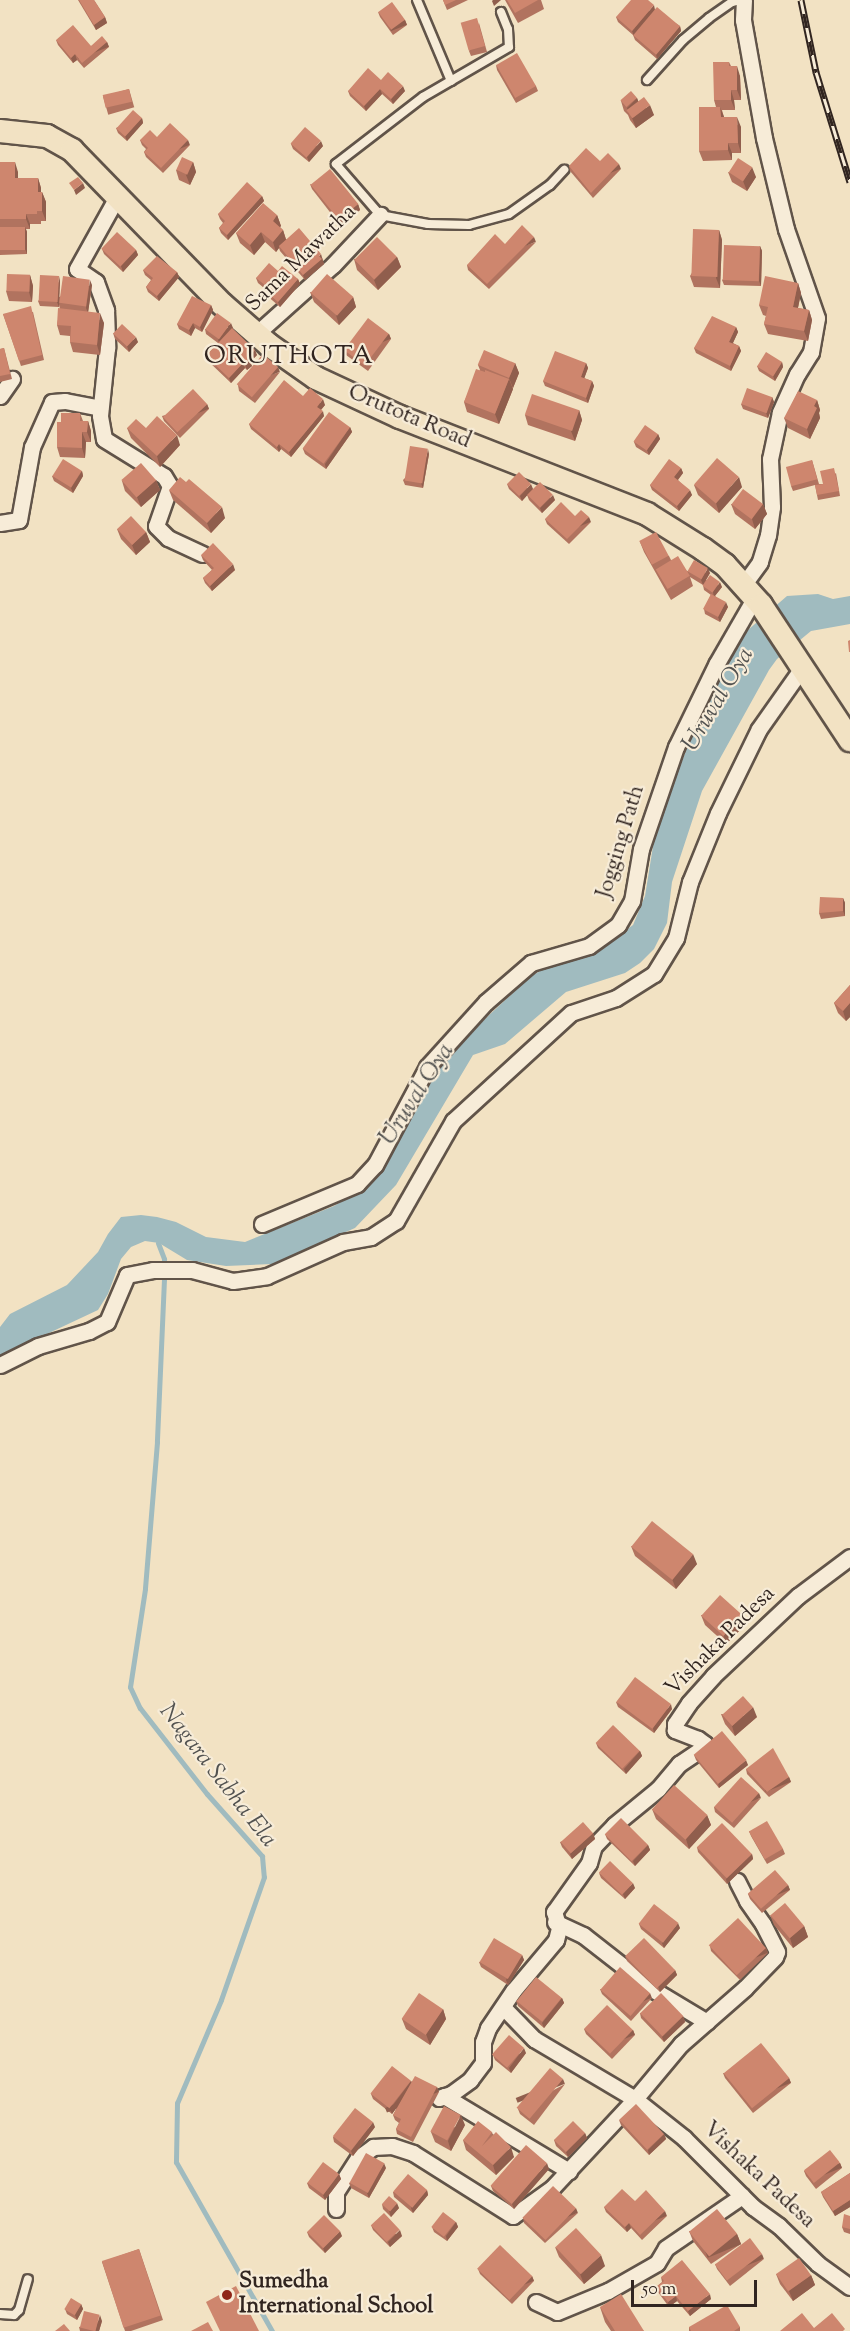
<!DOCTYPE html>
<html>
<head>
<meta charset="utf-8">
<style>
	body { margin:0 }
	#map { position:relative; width:850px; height:2331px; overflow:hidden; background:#f2e2c3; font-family:"Sorts Mill Goudy",serif }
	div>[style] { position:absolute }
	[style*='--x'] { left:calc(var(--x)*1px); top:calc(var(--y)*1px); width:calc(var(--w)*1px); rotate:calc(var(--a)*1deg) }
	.water>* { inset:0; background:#a0bbbf }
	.stream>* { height:5px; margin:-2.5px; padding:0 2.5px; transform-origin:2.5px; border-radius:2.5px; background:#a0bbbf }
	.roads { filter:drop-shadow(2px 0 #615449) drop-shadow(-2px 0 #615449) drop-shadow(0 2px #615449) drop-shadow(0 -2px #615449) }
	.lane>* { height:8px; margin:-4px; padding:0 4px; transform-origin:4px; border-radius:4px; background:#f7ecd8 }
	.street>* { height:15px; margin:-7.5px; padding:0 7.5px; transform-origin:7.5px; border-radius:7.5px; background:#f7ecd8 }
	.primary>* { height:22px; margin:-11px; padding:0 11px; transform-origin:11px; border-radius:11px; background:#f2e2c3 }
	.rail>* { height:7px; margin-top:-3.5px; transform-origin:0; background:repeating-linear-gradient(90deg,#f7ecd8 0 14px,#312520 0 28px); box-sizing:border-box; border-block:2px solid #312520 }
	.wall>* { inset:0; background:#b1735f; transform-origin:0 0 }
	.shaded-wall>* { inset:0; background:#905e4d; transform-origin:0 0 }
	.building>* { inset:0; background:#ce866e; transform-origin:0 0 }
	.dots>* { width:16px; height:16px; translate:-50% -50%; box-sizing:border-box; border:3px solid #f7ecd8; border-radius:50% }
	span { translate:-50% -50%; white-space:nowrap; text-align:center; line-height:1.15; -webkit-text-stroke:4.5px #f7ecd8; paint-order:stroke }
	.street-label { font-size:22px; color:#312520 }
	.poi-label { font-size:22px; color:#312520; font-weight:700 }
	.left { translate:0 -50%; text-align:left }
	.water-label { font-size:24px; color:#525250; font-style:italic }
	.quarter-label { font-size:26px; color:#312520; letter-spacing:1.5px }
	.scale { position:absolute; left:631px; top:2280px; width:126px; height:27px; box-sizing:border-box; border:3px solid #312520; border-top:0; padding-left:8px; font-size:18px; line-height:21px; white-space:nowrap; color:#312520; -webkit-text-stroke:4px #f7ecd8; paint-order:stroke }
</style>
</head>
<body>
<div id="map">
	<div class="water">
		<div style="clip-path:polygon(818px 594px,833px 599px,850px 596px,850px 624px,811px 631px,777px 659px,769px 670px,702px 791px,672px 882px,667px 923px,654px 949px,640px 963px,625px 973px,566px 992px,505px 1044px,473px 1055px,396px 1185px,355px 1228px,272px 1264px,226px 1266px,187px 1260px,159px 1243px,145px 1241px,131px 1247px,121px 1259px,108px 1294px,98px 1310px,0 1356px,0 1327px,10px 1314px,67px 1285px,98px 1252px,108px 1234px,121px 1217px,141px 1215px,157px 1217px,176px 1222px,206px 1237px,245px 1242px,334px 1206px,359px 1191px,378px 1173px,431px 1081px,456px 1046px,531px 976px,557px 962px,594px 953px,633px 925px,645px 896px,654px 840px,665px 804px,689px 743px,740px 637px,787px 596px)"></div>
	</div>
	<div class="stream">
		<div style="--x:158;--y:1243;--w:17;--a:69"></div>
		<div style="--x:164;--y:1259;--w:20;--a:90"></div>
		<div style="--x:164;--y:1279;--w:163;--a:92.5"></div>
		<div style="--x:157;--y:1442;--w:147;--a:94.7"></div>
		<div style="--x:145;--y:1589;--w:99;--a:98.7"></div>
		<div style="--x:130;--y:1687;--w:23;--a:65"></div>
		<div style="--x:140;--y:1708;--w:109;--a:52.1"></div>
		<div style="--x:207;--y:1794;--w:83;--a:48.4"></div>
		<div style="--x:262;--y:1856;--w:21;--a:85"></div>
		<div style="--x:264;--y:1877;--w:130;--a:109.3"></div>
		<div style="--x:221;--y:2000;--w:112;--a:113.1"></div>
		<div style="--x:177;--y:2103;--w:59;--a:91"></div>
		<div style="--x:176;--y:2162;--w:194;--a:60.4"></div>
	</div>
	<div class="roads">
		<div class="lane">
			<div style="--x:417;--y:0;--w:88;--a:67.2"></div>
			<div style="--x:501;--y:12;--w:18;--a:68"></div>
			<div style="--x:508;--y:29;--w:18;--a:87"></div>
			<div style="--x:509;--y:47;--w:99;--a:149.8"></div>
			<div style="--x:423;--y:97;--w:110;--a:142.4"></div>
			<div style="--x:336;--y:164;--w:67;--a:49.2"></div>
			<div style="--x:380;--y:215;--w:49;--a:10.6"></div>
			<div style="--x:428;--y:224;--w:41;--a:1.4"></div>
			<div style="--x:469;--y:225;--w:41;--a:-15.4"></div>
			<div style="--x:509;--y:214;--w:50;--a:-35.3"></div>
			<div style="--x:550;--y:185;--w:21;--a:-47"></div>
			<div style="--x:647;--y:80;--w:54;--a:-48"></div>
			<div style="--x:683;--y:40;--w:34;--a:-40"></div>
			<div style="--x:709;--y:18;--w:28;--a:-35"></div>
			<div style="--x:732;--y:2;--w:9;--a:-13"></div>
			<div style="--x:0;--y:2314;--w:14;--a:4"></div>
			<div style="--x:14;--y:2315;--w:7;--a:-45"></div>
			<div style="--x:19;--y:2310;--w:32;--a:-74"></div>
		</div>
		<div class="street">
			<div style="--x:744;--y:0;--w:20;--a:93"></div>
			<div style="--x:743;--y:20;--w:120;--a:79.9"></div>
			<div style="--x:764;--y:138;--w:94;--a:76.4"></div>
			<div style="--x:786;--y:229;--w:94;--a:70.8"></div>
			<div style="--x:817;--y:318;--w:35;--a:100"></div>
			<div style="--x:811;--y:352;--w:26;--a:122"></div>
			<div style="--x:797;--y:374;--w:42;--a:114.1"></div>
			<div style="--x:780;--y:412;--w:48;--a:102"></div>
			<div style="--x:770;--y:459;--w:48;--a:87.6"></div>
			<div style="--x:772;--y:507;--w:28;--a:98"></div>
			<div style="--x:768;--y:535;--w:28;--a:107"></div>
			<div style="--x:760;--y:562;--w:27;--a:126"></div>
			<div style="--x:117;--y:197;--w:82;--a:119.1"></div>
			<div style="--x:77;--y:269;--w:23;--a:34"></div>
			<div style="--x:96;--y:282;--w:30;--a:70"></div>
			<div style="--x:106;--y:310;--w:38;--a:88"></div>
			<div style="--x:107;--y:348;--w:68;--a:95.9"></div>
			<div style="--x:100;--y:416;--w:23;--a:80"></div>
			<div style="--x:104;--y:439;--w:70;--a:31.7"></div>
			<div style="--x:164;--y:476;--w:12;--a:59"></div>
			<div style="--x:170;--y:486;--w:42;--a:109.3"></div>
			<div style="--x:156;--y:526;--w:17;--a:45"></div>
			<div style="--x:168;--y:538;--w:38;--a:25"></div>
			<div style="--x:256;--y:334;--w:103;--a:-41.9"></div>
			<div style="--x:333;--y:265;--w:69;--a:-46.8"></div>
			<div style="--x:0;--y:396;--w:21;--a:-55"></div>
			<div style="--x:0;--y:523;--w:19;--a:-9"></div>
			<div style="--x:19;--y:520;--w:74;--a:-79.9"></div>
			<div style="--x:32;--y:447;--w:49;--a:-66"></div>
			<div style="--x:52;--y:402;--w:13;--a:-4"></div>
			<div style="--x:65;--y:401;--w:36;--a:11"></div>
			<div style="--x:262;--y:1224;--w:103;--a:-22.8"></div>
			<div style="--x:357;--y:1184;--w:26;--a:-47"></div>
			<div style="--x:375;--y:1165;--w:111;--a:-62"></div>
			<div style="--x:427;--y:1067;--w:88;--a:-47.8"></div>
			<div style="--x:486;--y:1002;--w:60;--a:-40.9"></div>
			<div style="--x:531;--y:963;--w:60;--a:-16.3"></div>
			<div style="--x:589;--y:946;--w:36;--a:-36"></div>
			<div style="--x:618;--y:925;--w:28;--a:-60"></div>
			<div style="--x:632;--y:901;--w:53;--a:-80.2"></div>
			<div style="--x:641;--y:849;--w:108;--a:-71.1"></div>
			<div style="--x:676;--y:747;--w:93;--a:-64"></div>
			<div style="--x:717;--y:663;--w:76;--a:-60.1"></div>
			<div style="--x:0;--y:1365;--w:42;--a:-26.6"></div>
			<div style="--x:38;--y:1346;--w:53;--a:-16.4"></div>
			<div style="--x:89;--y:1331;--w:20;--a:-27"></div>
			<div style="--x:107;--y:1322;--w:51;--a:-66.9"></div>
			<div style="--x:127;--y:1275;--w:26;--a:-11"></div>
			<div style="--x:153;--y:1270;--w:39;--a:0"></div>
			<div style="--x:192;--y:1270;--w:42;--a:15"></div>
			<div style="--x:233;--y:1281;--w:34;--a:-8"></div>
			<div style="--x:267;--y:1276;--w:83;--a:-24.1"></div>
			<div style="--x:343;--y:1242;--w:28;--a:-10"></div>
			<div style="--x:371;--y:1237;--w:30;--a:-33"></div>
			<div style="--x:396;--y:1221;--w:115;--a:-60.3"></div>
			<div style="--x:453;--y:1121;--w:160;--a:-42.5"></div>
			<div style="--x:571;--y:1013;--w:47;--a:-18.4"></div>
			<div style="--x:616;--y:998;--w:45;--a:-32.3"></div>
			<div style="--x:654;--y:974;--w:42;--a:-58.6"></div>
			<div style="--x:676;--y:938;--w:58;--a:-76"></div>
			<div style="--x:690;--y:882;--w:74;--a:-67.9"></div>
			<div style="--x:718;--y:813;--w:93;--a:-64"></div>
			<div style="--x:759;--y:729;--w:75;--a:-54.8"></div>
			<div style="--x:737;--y:1881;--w:22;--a:63"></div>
			<div style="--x:747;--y:1901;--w:28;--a:55"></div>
			<div style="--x:763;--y:1924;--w:31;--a:63"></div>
			<div style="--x:777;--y:1952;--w:5;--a:112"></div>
			<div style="--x:775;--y:1957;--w:43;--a:134.1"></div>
			<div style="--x:745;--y:1988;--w:85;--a:138.8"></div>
			<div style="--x:681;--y:2044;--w:72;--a:129.9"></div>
			<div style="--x:635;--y:2099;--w:63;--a:38.5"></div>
			<div style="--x:684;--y:2138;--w:98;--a:45"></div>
			<div style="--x:753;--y:2207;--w:32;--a:36"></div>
			<div style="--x:779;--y:2226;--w:54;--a:44.3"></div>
			<div style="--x:818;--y:2264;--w:39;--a:36"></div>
			<div style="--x:555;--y:1922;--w:31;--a:25"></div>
			<div style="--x:583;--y:1935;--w:88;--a:38"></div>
			<div style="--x:652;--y:1989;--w:64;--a:31"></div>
			<div style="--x:444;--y:2096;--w:146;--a:31"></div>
			<div style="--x:439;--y:2098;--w:13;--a:-18"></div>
			<div style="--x:451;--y:2094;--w:24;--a:-36"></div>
			<div style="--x:470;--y:2080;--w:21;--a:-53"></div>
			<div style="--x:483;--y:2063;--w:21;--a:-90"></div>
			<div style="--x:483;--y:2042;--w:15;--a:-70"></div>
			<div style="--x:488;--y:2028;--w:45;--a:-56"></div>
			<div style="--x:513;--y:1991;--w:67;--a:-49.9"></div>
			<div style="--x:556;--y:1940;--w:12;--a:-76"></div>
			<div style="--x:559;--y:1928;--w:17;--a:-107"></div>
			<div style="--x:554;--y:1912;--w:60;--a:-54.5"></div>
			<div style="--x:589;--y:1863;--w:18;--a:-74"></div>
			<div style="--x:594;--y:1846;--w:29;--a:-46"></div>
			<div style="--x:614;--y:1825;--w:57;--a:-39.3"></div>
			<div style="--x:658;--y:1789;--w:33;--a:-50"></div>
			<div style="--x:679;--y:1764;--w:30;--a:-34"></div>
			<div style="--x:704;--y:1747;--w:3;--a:-72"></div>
			<div style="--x:705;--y:1744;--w:9;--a:-144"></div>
			<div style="--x:698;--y:1739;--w:25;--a:-159"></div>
			<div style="--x:675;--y:1730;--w:6;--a:-90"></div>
			<div style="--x:675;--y:1724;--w:25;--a:-56"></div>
			<div style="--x:689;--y:1703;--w:36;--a:-48"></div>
			<div style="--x:713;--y:1676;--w:117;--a:-43.3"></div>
			<div style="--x:798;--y:1596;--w:65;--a:-36.9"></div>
			<div style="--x:336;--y:2209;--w:17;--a:-90"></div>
			<div style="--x:336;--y:2192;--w:40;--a:-57.1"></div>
			<div style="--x:358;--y:2158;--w:19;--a:-36"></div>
			<div style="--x:373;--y:2147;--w:19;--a:-3"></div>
			<div style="--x:392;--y:2146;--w:22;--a:18"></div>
			<div style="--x:413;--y:2153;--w:118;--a:32.2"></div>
			<div style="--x:513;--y:2216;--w:48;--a:-35.7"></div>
			<div style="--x:552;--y:2188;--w:122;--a:-47"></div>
			<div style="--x:635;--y:2099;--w:117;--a:-149.3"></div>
			<div style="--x:534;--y:2039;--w:43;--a:-134.1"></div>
			<div style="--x:536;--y:2302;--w:23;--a:25"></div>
			<div style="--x:557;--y:2312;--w:55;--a:-22.4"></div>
			<div style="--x:608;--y:2291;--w:56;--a:-29.7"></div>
			<div style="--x:657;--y:2263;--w:17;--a:-59"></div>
			<div style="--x:666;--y:2248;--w:92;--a:-34.4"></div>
		</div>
		<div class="primary">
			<div style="--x:0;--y:131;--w:47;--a:6.1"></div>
			<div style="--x:47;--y:136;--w:29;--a:29"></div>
			<div style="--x:72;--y:150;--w:215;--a:45.8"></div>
			<div style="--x:222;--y:304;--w:62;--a:41.1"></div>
			<div style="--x:269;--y:345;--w:57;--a:35.1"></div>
			<div style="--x:316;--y:378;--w:93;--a:24.9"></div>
			<div style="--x:400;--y:417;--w:265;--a:21.4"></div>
			<div style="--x:647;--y:514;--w:66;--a:32"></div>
			<div style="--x:703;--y:549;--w:27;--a:36"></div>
			<div style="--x:725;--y:565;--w:54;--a:48"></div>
			<div style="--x:761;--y:605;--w:162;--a:56.6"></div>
		</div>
	</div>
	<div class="rail">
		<div style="--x:801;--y:0;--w:74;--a:78.2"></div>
		<div style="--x:816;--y:72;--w:115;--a:72.8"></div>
	</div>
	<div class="wall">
		<div style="clip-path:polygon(78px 0,94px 0,105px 17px,107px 23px,96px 30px)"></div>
		<div style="clip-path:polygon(443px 0,468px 0,447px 10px)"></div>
		<div style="clip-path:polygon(505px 0,541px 0,544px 9px,518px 23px)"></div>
		<div style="clip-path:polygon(655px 10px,680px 26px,681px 31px,657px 59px,635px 40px,633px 35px,618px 22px,616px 17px)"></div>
		<div style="clip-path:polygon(378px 12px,405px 20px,407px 25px,393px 35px,380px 17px)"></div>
		<div style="clip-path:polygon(479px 23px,487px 52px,471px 56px,469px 51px)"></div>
		<div style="clip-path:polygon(56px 40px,91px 46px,107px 42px,109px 47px,84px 68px,77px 60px,73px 63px,58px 45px)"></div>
		<div style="clip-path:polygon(729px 62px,731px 66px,740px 76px,741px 100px,734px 100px,735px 110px,722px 110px,724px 117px,741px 127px,741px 153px,732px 153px,732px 160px,703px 161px,699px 151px,716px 107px,714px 100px)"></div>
		<div style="clip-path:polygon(496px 65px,536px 86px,538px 91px,516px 103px,497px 70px)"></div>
		<div style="clip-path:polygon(381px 80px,405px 91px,393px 104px,382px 94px,366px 111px,350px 96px,348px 91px)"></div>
		<div style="left:129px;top:89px;width:19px;height:27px;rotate:74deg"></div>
		<div style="clip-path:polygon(637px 98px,638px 101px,654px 115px,636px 128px,630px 120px,628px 115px,624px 111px,621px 101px)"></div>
		<div style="clip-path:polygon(142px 118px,143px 123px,127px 141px,118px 133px,116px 128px)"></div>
		<div style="clip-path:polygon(157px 137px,190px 145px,163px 173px,146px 157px,144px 152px,146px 149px,142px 145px,140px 140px)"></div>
		<div style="clip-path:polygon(291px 144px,323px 146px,309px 162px,293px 149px)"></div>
		<div style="clip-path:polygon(600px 161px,621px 169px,593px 198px,570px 171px,569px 166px)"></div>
		<div style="clip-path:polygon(0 162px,18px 172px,18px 178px,38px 178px,41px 188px,41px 192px,42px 192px,46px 202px,46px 221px,41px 221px,41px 224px,30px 224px,30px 229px,26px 229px,27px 232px,27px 254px,0 255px)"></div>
		<div style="clip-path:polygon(193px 162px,196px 172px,190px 185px,179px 180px,176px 170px)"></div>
		<div style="clip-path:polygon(728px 172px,756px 177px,747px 191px,732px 182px)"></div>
		<div style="clip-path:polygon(310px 184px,358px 204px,360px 210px,340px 225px,312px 189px)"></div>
		<div style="clip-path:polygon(262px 196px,264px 201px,228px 240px,221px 233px,219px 228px,223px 223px,220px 219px,218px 214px)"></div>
		<div style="clip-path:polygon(277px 215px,281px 226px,280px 227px,283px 230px,286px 239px,323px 259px,322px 260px,324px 264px,305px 280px,280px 251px,279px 248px,276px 252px,265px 242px,254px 255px,240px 243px,236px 233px)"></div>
		<div style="clip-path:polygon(719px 230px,722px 240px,720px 288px,694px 287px,690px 276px)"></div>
		<div style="clip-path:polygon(536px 242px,489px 289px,468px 270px,467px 265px)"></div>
		<div style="clip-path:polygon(760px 246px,762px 251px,761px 286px,724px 285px,722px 280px)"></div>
		<div style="clip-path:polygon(102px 249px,136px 250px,138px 255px,123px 272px,104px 254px)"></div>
		<div style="clip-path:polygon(397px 257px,401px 267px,378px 290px,357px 270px,354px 259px)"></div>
		<div style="clip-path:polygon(143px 270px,177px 272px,179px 277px,159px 301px,148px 292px,146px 287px,151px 280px,145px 275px)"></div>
		<div style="clip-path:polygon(278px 271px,298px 279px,300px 284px,280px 307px,265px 294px,263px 289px,264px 288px,258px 283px,256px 278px)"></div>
		<div style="clip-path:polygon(30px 275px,33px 286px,32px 302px,9px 301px,6px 291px)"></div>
		<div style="clip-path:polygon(60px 281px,59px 297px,92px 285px,88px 312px,104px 323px,100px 355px,73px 352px,70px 342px,70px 336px,60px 335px,57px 325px,60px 309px,59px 305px,59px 307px,40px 306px,38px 301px)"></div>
		<div style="clip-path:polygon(798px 283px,801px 293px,798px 308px,809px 310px,812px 320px,808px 341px,768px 334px,764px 324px,766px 316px,763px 315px,759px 305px)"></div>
		<div style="clip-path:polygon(310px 292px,353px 297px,356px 307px,339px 325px,314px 302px)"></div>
		<div style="clip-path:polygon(211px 305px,213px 310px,202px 332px,195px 328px,191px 336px,179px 329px,177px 324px)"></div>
		<div style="clip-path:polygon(33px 312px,44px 360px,21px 366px,3px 314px)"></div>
		<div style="clip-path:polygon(736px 327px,738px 332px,733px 343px,739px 346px,741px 351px,731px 371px,696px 353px,694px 348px)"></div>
		<div style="clip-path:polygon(232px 328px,257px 355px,250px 362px,252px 366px,247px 370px,245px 368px,231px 383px,208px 361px,206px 356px,218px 343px,206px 334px,205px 329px)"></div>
		<div style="clip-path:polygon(113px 333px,138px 342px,129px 352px,115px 339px)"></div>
		<div style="clip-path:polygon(389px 334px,391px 339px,368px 371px,346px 355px,344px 350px)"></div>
		<div style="clip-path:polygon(4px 348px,12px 379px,0 382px,0 349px)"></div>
		<div style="clip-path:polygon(782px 362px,783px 367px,775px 381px,759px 371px,757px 366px)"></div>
		<div style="clip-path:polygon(515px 363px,519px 373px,513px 388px,512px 387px,513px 389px,499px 424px,467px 412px,464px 402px,480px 370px,478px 365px)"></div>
		<div style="clip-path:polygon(586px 363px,588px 368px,584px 378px,592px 381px,594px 386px,588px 403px,545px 386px,543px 381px)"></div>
		<div style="clip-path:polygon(280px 372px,255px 403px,239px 391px,238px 385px)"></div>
		<div style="clip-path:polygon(303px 396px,325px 405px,321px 410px,324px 416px,291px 457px,281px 449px,279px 452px,251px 429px,249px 424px)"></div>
		<div style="clip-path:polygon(772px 397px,774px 402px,768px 418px,743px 409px,741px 404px)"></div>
		<div style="clip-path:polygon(817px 400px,820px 410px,819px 413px,820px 418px,810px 439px,788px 428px,784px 418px)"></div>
		<div style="clip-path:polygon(207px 404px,209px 409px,180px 438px,164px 421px,162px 416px)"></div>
		<div style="clip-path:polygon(579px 410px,582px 420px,575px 441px,528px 425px,525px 415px)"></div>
		<div style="clip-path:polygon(80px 413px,83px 421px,88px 421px,91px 431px,91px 442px,86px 442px,85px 458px,60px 457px,57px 447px,61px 422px)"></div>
		<div style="clip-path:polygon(350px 427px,352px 432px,326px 469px,305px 454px,303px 449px)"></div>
		<div style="clip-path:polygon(127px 428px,146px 428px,180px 445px,160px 467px,131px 438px)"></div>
		<div style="clip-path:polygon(658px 434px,660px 439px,649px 455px,636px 447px,634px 442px)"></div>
		<div style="clip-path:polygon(429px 454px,423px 488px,405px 485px,403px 480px)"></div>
		<div style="clip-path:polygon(812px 460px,819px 484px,823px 484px,836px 473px,840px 496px,818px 500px,815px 485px,793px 491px,791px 486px)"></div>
		<div style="clip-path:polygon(681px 468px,683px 473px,678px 480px,692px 495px,679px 511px,652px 490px,650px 485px)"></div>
		<div style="clip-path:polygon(82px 471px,83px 476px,73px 493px,54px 481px,52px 476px)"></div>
		<div style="clip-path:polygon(156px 480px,160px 490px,141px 507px,125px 491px,122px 481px)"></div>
		<div style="clip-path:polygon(507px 484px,533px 489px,555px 500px,542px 513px,529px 500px,527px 495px,522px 501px,509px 489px)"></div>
		<div style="clip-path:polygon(694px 485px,742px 487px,719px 513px,698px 495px)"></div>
		<div style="clip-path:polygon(169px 490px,225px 518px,211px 533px,173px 500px)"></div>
		<div style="clip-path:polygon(731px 504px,763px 504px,767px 514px,755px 529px,735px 514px)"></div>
		<div style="clip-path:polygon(575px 516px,591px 522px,569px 544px,547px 524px,545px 519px)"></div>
		<div style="clip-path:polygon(117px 529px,146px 532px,150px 542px,136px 555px,121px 539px)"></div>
		<div style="clip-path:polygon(640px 542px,669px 556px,671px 560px,687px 571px,710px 573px,706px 580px,722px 587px,715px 596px,728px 607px,720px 622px,705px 614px,704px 609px,711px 595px,704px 590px,703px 585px,690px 577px,693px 586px,671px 600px,644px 552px)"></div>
		<div style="clip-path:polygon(201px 555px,235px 570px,212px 591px,205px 583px,203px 578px,212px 570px,203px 560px)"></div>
		<div style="clip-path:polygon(843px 898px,845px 903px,845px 916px,821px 919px,819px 913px)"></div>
		<div style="clip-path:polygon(850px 985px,850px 1017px,846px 1021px,838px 1013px,834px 1003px)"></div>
		<div style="clip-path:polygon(631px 1546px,697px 1564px,676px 1589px,635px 1556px)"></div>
		<div style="clip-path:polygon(701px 1615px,742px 1615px,745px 1625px,726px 1644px,705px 1625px)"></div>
		<div style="clip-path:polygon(616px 1702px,672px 1709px,654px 1733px,618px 1707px)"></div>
		<div style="clip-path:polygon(721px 1714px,757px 1717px,735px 1736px,725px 1724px)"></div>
		<div style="clip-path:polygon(596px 1743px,640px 1751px,642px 1756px,626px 1774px,598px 1748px)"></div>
		<div style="clip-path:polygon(694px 1755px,748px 1765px,719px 1788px,696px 1760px)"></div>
		<div style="clip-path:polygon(746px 1769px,789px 1777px,791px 1782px,769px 1797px,747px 1774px)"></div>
		<div style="clip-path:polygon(761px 1798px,734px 1828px,715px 1812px,714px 1807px)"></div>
		<div style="clip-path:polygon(652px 1809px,707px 1815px,711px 1825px,689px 1849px,656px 1819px)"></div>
		<div style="clip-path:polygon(749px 1831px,783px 1849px,785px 1854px,767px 1864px,751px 1836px)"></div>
		<div style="clip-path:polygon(593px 1833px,595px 1839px,572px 1859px,562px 1847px,560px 1842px)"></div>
		<div style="clip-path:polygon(605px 1834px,648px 1845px,650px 1850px,635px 1866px,607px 1839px)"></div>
		<div style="clip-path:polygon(697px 1847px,752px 1854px,753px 1859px,727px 1884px,698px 1852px)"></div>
		<div style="clip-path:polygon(599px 1873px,635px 1888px,625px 1899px,601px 1878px)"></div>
		<div style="clip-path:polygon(788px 1885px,790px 1890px,762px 1913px,750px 1899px,748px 1894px)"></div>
		<div style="clip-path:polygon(770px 1915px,804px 1926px,808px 1937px,793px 1948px,774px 1925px)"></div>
		<div style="clip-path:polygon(639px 1924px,680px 1928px,664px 1948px,641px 1929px)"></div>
		<div style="clip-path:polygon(710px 1946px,766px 1948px,768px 1953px,740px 1980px,711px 1951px)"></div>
		<div style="clip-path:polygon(522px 1955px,524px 1960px,508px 1985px,481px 1967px,479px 1962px)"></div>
		<div style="clip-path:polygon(625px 1956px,675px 1970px,677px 1975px,660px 1992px,627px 1961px)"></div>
		<div style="clip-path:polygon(600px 1989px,652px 1998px,631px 2021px,602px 1994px)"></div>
		<div style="clip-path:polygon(562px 1998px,564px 2003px,544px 2028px,518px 2006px,516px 2001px)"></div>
		<div style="clip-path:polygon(443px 2009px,446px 2019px,430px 2045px,406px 2029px,402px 2019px)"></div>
		<div style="clip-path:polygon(640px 2013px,683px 2016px,685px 2022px,664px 2042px,641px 2018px)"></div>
		<div style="clip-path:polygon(584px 2029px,633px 2030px,635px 2035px,612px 2059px,586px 2034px)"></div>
		<div style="clip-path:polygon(526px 2053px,511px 2073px,495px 2060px,493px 2055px)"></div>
		<div style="clip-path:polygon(723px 2073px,789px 2078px,791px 2083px,753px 2113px,725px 2078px)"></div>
		<div style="clip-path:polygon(411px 2081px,412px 2082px,437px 2087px,439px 2092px,413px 2142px,397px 2134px,396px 2129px,399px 2123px,395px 2120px,393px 2115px,399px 2104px,392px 2114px,373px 2099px,371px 2094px)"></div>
		<div style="clip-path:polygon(565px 2084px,534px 2125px,520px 2114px,518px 2109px)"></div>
		<div style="clip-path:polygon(619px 2120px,664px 2134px,666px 2139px,649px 2155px,621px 2125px)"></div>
		<div style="clip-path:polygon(465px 2125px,451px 2151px,435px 2142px,431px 2132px)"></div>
		<div style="clip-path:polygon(375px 2127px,353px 2156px,334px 2142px,333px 2137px)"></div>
		<div style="clip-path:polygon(492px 2132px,493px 2135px,514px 2157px,496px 2175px,466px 2150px,463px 2140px)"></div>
		<div style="clip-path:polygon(585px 2133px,587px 2138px,568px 2157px,556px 2146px,554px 2140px)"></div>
		<div style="clip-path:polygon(840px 2163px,842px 2168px,816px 2189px,806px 2176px,804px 2171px)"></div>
		<div style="clip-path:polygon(386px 2168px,369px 2198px,351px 2188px,349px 2183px)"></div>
		<div style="clip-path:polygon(549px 2169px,514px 2209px,493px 2191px,491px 2186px)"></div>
		<div style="clip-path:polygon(850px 2173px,850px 2207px,835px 2216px,823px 2197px,821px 2192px)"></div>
		<div style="clip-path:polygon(339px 2174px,341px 2179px,325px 2200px,309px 2188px,307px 2183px)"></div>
		<div style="clip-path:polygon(427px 2190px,428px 2195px,413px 2213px,394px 2197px,393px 2192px)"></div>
		<div style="clip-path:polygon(635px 2201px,667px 2216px,642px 2240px,631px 2228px,627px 2232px,606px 2212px,604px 2207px)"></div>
		<div style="clip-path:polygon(382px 2204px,399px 2208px,391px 2217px,383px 2209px)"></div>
		<div style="clip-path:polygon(578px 2213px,545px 2243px,524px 2223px,523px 2218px)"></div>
		<div style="clip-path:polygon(850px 2216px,850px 2234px,844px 2232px,842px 2227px)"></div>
		<div style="clip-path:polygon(456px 2222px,458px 2227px,447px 2241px,434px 2232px,432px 2227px)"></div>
		<div style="clip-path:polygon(371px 2225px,402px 2236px,390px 2247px,373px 2230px)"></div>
		<div style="clip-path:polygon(689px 2231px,737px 2234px,741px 2244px,711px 2264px,693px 2241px)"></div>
		<div style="clip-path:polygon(307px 2232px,342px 2236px,325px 2253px,309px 2237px)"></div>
		<div style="clip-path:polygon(555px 2247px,605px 2266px,584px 2284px,559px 2257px)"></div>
		<div style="clip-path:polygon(139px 2249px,163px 2320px,131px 2331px,125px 2331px,102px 2262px)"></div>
		<div style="clip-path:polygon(764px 2259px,730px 2286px,717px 2269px,715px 2264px)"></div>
		<div style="clip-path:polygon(478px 2269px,532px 2276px,534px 2281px,512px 2304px,480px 2274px)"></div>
		<div style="clip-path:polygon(776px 2274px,811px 2275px,815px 2285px,793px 2301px,780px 2284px)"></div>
		<div style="clip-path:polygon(661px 2277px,711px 2299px,690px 2316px,677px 2301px,669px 2307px,658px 2292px,656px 2287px,662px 2282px)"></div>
		<div style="clip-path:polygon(81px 2304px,83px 2309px,77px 2320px,67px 2314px,65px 2309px)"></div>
		<div style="clip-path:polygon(600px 2307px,644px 2331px,611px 2331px,605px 2322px)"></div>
		<div style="clip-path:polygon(102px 2321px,99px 2331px,80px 2331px,79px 2327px)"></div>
		<div style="left:689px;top:2327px;width:51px;height:4px"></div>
	</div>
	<div class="shaded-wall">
		<div style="clip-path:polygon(493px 0,501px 0,494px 6px,492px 1px)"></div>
		<div style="clip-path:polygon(654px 5px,655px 10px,634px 36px,632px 31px)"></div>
		<div style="clip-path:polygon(105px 17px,107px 23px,96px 30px,94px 25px)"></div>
		<div style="left:405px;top:20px;width:5px;height:17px;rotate:68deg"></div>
		<div style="clip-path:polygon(680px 26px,681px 31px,657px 59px,656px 54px)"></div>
		<div style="left:107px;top:42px;width:5px;height:33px;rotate:68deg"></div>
		<div style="clip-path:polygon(75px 54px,77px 60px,73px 63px,71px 58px)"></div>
		<div style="clip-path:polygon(737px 66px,740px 76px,741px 100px,737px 90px)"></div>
		<div style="clip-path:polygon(403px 86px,405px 91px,393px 104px,391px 99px)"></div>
		<div style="clip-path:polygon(380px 89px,382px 94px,366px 111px,364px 106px)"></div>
		<div style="clip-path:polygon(731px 90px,734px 100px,735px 110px,731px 100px)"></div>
		<div style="clip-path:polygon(637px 98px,641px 108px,629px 114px,627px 108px)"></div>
		<div style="clip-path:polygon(650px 105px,654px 115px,636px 128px,632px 118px)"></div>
		<div style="clip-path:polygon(720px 107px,724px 117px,721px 117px)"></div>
		<div style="clip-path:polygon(737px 117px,741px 127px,741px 153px,738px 143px)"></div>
		<div style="clip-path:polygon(142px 118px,143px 123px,127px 141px,125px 136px)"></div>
		<div style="left:188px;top:140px;width:5px;height:39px;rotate:68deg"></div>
		<div style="clip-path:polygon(321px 141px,323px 146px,309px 162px,307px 157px)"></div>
		<div style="clip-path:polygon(728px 143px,732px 153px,732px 160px,728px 150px)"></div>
		<div style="clip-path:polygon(15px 162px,18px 172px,18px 188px,15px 178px)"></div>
		<div style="clip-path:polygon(193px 162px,196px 172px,190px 185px,186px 175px)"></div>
		<div style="left:619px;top:164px;width:5px;height:40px;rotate:68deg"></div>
		<div style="clip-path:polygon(752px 167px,756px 177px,747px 191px,743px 181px)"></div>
		<div style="clip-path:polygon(38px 178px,41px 188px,41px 202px,38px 192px)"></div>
		<div style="clip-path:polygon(83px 183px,85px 188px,76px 195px,74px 190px)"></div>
		<div style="clip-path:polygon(42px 192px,46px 202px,46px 221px,42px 211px)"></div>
		<div style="clip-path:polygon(262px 196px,264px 201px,228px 240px,227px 235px)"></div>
		<div style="clip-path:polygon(358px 204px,360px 210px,340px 225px,339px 220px)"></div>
		<div style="clip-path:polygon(26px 214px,30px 224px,30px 229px,26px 219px)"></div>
		<div style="clip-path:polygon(277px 215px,281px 226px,276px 231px,273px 221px)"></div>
		<div style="clip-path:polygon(25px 227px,27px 232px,27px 254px,25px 249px)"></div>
		<div style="clip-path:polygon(283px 230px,286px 240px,279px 246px,279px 248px,276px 252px,273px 242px)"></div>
		<div style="clip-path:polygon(719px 230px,722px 240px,720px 288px,716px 278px)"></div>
		<div style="clip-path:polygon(261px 232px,265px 242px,254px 255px,250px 245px)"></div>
		<div style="left:534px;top:237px;width:5px;height:66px;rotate:68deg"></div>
		<div style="clip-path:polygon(760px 246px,762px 251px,761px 286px,759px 281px)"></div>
		<div style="clip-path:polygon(136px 250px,138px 255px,123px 272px,121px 266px)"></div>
		<div style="clip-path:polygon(321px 254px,324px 264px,305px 280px,303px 275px)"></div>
		<div style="clip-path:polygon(397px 257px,401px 267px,378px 290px,374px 280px)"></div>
		<div style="clip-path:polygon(177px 272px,179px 277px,159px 301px,157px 296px)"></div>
		<div style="clip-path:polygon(30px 275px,33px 286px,32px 302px,29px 292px)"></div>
		<div style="clip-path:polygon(59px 276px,60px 281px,59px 307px,57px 302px)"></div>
		<div style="clip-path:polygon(298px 279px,300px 284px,280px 307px,278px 302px)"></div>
		<div style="clip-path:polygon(90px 280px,92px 285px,88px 313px,86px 308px)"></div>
		<div style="clip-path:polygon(798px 283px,801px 293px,796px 317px,793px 307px)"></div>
		<div style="clip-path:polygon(353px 297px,356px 307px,339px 325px,336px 315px)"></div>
		<div style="clip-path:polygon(211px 305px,213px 310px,202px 332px,200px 327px)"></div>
		<div style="clip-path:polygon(809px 310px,812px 320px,808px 341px,804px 331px)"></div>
		<div style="clip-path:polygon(100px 313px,104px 323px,100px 355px,97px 345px)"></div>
		<div style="clip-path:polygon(193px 323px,195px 328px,191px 336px,189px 330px)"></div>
		<div style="clip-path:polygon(231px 323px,233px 328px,220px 345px,218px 340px)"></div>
		<div style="clip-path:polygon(736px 327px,738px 332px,731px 347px,729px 342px)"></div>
		<div style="left:389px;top:334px;width:5px;height:39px;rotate:68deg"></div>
		<div style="clip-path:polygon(136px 337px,138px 342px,129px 352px,127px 346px)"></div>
		<div style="clip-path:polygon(739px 346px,741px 351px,731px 371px,730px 366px)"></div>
		<div style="clip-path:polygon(255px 350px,257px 355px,250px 362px,252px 366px,247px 370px,245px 365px,247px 358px)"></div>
		<div style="clip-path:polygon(782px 362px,783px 367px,775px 381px,773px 376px)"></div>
		<div style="clip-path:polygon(243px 363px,245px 368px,231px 383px,229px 378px)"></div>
		<div style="clip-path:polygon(515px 363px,519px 373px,513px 388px,509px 378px)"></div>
		<div style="clip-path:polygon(586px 363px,588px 368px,583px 382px,581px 377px)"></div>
		<div style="left:278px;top:367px;width:5px;height:40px;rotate:68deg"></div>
		<div style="clip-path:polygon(509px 379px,513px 389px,499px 424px,495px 414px)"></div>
		<div style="clip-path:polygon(592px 381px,594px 386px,588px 403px,586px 398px)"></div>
		<div style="clip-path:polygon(772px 397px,774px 402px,768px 418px,766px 413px)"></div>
		<div style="clip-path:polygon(323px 399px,325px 405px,319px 412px,317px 407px)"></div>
		<div style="clip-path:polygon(817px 400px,820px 410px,819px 413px,820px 418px,810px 439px,807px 429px,814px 406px)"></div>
		<div style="left:207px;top:404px;width:5px;height:41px;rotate:68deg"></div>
		<div style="clip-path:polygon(579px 410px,582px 420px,575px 441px,571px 431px)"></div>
		<div style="clip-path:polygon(323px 411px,324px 416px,291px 457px,289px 452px)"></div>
		<div style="clip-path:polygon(88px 421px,91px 431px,91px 442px,87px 432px)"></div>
		<div style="clip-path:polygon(350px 427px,352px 432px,326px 469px,325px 464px)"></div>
		<div style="clip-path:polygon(82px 432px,86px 442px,85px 458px,82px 448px)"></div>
		<div style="clip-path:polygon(658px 434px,660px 439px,649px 455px,647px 450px)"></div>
		<div style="clip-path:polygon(177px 435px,180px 445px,160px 467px,157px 456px)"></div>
		<div style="clip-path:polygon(279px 444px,281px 449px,279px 452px,277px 447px)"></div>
		<div style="clip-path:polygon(428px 449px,429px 454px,423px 488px,421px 483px)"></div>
		<div style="clip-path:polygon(681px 468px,683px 473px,676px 482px,674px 477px)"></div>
		<div style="clip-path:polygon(82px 471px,83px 476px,73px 493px,71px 488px)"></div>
		<div style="clip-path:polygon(739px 477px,742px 487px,719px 513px,716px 503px)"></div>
		<div style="clip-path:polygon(156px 480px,160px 490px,141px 507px,137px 497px)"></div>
		<div style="clip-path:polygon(531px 484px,533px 489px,522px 501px,520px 496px)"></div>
		<div style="clip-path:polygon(690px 490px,692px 495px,679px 511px,677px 506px)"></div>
		<div style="clip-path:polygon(553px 495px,555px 500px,542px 513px,540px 508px)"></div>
		<div style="clip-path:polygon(763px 504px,767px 514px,755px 529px,752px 519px)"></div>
		<div style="clip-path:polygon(222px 507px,225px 518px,211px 533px,207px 523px)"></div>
		<div style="left:589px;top:517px;width:5px;height:31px;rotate:68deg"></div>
		<div style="clip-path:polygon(146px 532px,150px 542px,136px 555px,132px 545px)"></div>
		<div style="clip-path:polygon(233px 564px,235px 570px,212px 591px,210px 586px)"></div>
		<div style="clip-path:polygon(708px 568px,710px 573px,703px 585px,701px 580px)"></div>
		<div style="clip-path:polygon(720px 582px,722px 587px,714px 597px,713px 592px)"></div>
		<div style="clip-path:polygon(726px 602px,728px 607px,720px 622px,718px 617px)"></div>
		<div style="clip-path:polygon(843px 898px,845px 903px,845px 916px,843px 911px)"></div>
		<div style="clip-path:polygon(850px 1003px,850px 1017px,846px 1021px,843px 1011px)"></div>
		<div style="clip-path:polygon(693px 1554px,697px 1564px,676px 1589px,672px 1579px)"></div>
		<div style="clip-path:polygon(742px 1615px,745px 1625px,726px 1644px,723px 1634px)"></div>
		<div style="clip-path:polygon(671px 1704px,672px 1709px,654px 1733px,653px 1728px)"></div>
		<div style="clip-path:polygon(753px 1707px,757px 1717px,735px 1736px,732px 1726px)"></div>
		<div style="clip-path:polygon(640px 1751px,642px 1756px,626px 1774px,624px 1769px)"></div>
		<div style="clip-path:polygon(746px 1760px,748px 1765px,719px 1788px,718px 1783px)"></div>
		<div style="left:789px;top:1777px;width:5px;height:27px;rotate:68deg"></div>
		<div style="left:759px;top:1793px;width:5px;height:40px;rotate:68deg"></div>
		<div style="clip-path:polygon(707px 1815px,711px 1825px,689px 1849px,686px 1839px)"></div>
		<div style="clip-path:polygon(593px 1833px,595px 1839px,572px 1859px,570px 1854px)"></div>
		<div style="clip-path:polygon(648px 1845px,650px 1850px,635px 1866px,633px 1861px)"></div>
		<div style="clip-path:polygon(752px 1854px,753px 1859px,727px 1884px,726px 1879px)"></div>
		<div style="clip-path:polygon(633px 1883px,635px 1888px,625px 1899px,623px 1894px)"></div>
		<div style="left:788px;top:1885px;width:5px;height:36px;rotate:68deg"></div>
		<div style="clip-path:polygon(678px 1923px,680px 1928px,664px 1948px,662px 1943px)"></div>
		<div style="clip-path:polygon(804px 1926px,808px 1937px,793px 1948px,790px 1938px)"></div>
		<div style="left:766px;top:1948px;width:5px;height:39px;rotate:68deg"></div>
		<div style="clip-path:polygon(522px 1955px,524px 1960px,508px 1985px,506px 1980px)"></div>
		<div style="clip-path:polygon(675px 1970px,677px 1975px,660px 1992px,658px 1986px)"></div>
		<div style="left:650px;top:1993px;width:5px;height:31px;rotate:68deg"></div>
		<div style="clip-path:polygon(562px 1998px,564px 2003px,544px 2028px,542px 2023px)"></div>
		<div style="clip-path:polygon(443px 2009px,446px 2019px,430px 2045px,426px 2034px)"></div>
		<div style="clip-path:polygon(683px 2016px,685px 2022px,664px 2042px,662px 2037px)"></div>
		<div style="left:633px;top:2030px;width:5px;height:33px;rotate:68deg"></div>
		<div style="clip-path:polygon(524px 2048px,526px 2053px,511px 2073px,509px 2068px)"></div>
		<div style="left:789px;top:2078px;width:5px;height:48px;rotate:68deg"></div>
		<div style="left:563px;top:2079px;width:5px;height:51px;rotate:68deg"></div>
		<div style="clip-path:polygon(411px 2081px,413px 2086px,392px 2114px,390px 2109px)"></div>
		<div style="left:437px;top:2087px;width:5px;height:56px;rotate:68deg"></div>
		<div style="clip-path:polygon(461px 2115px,465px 2125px,451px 2151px,448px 2141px)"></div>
		<div style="clip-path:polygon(373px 2122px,375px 2127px,353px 2156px,351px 2151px)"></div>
		<div style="clip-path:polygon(585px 2133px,587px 2138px,568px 2157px,566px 2152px)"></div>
		<div style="clip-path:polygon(664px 2134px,666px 2139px,649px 2155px,648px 2150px)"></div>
		<div style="clip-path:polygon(511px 2147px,514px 2157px,496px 2175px,493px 2165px)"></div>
		<div style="clip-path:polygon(384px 2163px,386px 2168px,369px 2198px,367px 2193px)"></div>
		<div style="clip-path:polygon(547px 2163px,549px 2169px,514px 2209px,512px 2204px)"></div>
		<div style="left:840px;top:2163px;width:5px;height:33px;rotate:68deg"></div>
		<div style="clip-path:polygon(339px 2174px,341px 2179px,325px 2200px,323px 2195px)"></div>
		<div style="clip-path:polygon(427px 2190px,428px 2195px,413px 2213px,411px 2208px)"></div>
		<div style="clip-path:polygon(850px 2200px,850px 2207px,835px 2216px,833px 2211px)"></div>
		<div style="clip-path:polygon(397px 2203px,399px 2208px,391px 2217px,389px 2211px)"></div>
		<div style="left:576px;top:2208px;width:5px;height:45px;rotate:68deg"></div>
		<div style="left:665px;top:2211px;width:5px;height:35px;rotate:68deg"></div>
		<div style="clip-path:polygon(456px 2222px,458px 2227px,447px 2241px,446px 2236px)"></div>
		<div style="clip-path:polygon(629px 2223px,631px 2228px,627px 2232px,625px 2227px)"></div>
		<div style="clip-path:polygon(400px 2230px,402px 2236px,390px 2247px,388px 2242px)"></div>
		<div style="clip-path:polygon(340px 2231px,342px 2236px,325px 2253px,323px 2248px)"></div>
		<div style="left:737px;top:2234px;width:11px;height:36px;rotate:68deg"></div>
		<div style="left:762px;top:2254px;width:5px;height:43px;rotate:68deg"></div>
		<div style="clip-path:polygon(601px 2255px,605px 2266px,584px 2284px,580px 2274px)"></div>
		<div style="clip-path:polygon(811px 2275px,815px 2285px,793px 2301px,789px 2291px)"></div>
		<div style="left:532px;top:2276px;width:5px;height:32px;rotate:68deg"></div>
		<div style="clip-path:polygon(710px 2294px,711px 2299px,690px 2316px,688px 2311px)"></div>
		<div style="clip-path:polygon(676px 2296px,677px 2301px,669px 2307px,668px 2302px)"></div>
		<div style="clip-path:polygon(81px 2304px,83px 2309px,77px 2320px,75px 2315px)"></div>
		<div style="clip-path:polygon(100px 2315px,102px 2321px,99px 2331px,95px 2331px)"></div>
	</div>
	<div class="building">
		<div style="clip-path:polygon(79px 0,94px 0,105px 17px,94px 25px)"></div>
		<div style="clip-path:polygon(443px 0,456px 0,445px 5px)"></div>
		<div style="clip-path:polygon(507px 0,538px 0,515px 13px)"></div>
		<div style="clip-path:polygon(631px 0,648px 0,654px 5px,632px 31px,616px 17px)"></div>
		<div style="left:392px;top:2px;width:22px;height:17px;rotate:54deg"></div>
		<div style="left:657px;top:7px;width:30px;height:37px;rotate:40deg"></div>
		<div style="left:477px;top:18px;width:29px;height:17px;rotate:74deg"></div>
		<div style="clip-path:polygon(73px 25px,91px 46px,102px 36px,107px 42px,82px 63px,75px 54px,71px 58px,56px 40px)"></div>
		<div style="left:517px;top:53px;width:38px;height:24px;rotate:60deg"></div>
		<div style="clip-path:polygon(713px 62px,729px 62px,729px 66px,737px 66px,737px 90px,731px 90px,731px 100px,714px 100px)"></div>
		<div style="clip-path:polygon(368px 68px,381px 80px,388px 72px,403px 86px,391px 99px,380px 89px,364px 106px,348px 91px)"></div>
		<div style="left:129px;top:89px;width:13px;height:27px;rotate:77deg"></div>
		<div style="left:631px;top:91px;width:9px;height:14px;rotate:49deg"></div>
		<div style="left:644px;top:97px;width:10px;height:22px;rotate:53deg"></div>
		<div style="clip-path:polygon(699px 107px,720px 107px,721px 117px,737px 117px,738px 143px,728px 143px,728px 150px,699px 151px)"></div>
		<div style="left:133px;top:110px;width:12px;height:25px;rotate:42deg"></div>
		<div style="clip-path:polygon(170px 123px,188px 140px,161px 168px,144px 152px,148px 148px,140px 140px,150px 130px,157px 137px)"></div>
		<div style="left:305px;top:127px;width:21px;height:22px;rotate:41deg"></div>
		<div style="clip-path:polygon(586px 148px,600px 161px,608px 153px,619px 164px,591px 193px,569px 166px)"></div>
		<div style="left:182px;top:157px;width:12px;height:14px;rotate:24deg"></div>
		<div style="left:738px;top:158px;width:17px;height:17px;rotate:33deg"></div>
		<div style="clip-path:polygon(0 162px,15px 162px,15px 178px,38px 178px,38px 192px,42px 192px,42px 211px,37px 211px,37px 214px,26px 214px,26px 219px,0 219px)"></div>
		<div style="left:330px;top:169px;width:45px;height:25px;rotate:51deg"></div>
		<div style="clip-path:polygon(78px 177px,83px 183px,74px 190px,69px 183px)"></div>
		<div style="clip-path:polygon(247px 182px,262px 196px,227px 235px,219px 228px,225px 221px,218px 214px)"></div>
		<div style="clip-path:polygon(263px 203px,277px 215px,273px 221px,283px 230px,273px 242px,261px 232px,250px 245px,236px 233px)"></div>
		<div style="clip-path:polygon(522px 225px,534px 237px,487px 284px,467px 265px,495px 234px,505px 244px)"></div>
		<div style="left:0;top:227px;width:25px;height:23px"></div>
		<div style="clip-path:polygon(299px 228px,321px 254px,319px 256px,322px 259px,303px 275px,279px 246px)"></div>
		<div style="left:693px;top:229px;width:26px;height:47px;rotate:2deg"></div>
		<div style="left:117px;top:232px;width:26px;height:23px;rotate:43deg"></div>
		<div style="left:377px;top:237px;width:28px;height:32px;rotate:45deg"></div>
		<div style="left:724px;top:245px;width:36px;height:35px;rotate:2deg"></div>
		<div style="clip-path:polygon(157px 256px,177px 272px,157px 296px,146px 287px,153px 278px,143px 270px)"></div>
		<div style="clip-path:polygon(269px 263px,278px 271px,282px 266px,298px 279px,278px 302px,263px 289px,266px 286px,256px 278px)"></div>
		<div style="left:7px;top:274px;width:23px;height:17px;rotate:2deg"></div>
		<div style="left:327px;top:274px;width:35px;height:25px;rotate:41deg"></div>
		<div style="left:40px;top:275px;width:19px;height:26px;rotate:3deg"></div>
		<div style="left:63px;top:276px;width:27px;height:27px;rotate:8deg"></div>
		<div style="clip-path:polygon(765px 276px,798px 283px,793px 307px,809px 310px,804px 331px,764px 324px,768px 307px,759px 305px)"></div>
		<div style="clip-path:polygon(192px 296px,211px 305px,200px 327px,193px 323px,189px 330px,177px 324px)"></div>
		<div style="clip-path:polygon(31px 306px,42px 355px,19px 361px,3px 314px)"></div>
		<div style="clip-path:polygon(58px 308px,100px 313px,97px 345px,70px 342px,71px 326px,57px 325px)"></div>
		<div style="left:217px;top:313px;width:17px;height:20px;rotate:36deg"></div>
		<div style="clip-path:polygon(712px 316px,736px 327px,729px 342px,739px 346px,730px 366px,694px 348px)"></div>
		<div style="left:368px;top:318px;width:26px;height:40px;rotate:37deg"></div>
		<div style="left:122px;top:324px;width:19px;height:13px;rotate:43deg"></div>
		<div style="clip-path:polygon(232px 328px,255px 350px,247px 358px,250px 360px,245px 365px,243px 363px,229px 378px,206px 356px)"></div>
		<div style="clip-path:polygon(4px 348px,10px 374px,0 376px,0 349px)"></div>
		<div style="left:484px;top:350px;width:34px;height:16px;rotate:23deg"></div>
		<div style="clip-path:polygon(555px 351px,586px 363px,581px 377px,592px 381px,586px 398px,543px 381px)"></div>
		<div style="left:766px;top:352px;width:19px;height:17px;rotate:32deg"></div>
		<div style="left:263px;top:354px;width:20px;height:40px;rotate:41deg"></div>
		<div style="clip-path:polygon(476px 369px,485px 372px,485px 370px,509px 379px,495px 414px,464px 402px)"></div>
		<div style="clip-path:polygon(284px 380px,303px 396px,310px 388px,323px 399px,317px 407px,323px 411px,289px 452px,279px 444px,277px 447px,249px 424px)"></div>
		<div style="left:747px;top:388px;width:27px;height:17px;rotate:20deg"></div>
		<div style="left:193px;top:389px;width:21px;height:41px;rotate:47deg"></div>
		<div style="clip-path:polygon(798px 391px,817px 400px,814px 406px,817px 408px,807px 429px,784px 418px)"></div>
		<div style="left:532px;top:394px;width:50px;height:22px;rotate:19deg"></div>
		<div style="left:329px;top:412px;width:26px;height:45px;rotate:36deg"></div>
		<div style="clip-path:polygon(61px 413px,80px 413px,80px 421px,88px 421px,87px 432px,82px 432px,82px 448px,57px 447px,57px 422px,61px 422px)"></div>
		<div style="clip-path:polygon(157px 416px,177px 435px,157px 456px,127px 428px,136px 419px,146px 428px)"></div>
		<div style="left:645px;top:425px;width:16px;height:20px;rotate:35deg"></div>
		<div style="left:410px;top:446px;width:18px;height:35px;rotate:9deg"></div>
		<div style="left:717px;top:458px;width:29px;height:35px;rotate:41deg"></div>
		<div style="left:63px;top:459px;width:22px;height:20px;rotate:32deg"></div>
		<div style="clip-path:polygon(669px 459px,681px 468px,674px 477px,690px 490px,677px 506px,650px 485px)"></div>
		<div style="left:812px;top:460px;width:20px;height:27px;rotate:75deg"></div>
		<div style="left:141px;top:463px;width:23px;height:26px;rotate:49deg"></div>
		<div style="clip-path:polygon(834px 468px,839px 491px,817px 495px,815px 485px,823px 484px,820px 471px)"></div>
		<div style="left:519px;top:472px;width:17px;height:17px;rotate:45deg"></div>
		<div style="clip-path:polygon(180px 477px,186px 482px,189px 479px,222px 507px,207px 523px,169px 490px)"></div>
		<div style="left:540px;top:482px;width:18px;height:18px;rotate:45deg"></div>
		<div style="left:743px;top:489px;width:25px;height:19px;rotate:37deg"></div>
		<div style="clip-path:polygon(561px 502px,575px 516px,581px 510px,589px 517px,567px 539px,545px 519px)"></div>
		<div style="left:131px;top:516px;width:22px;height:19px;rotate:47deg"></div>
		<div style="left:656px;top:532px;width:27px;height:19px;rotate:62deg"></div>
		<div style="clip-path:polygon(213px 543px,233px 564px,210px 586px,203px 578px,214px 568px,201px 555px)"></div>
		<div style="left:678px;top:556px;width:23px;height:26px;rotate:59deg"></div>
		<div style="left:694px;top:560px;width:16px;height:13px;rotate:30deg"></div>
		<div style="left:710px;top:575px;width:12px;height:13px;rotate:35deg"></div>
		<div style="left:711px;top:594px;width:17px;height:17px;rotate:28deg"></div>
		<div style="clip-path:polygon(850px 640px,850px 652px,849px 652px,848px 641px)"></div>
		<div style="clip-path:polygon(820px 897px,843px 898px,843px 911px,819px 913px)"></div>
		<div style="clip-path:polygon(850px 985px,850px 1003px,843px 1011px,834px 1003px)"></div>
		<div style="left:652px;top:1521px;width:53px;height:33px;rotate:39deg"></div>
		<div style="left:720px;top:1595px;width:30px;height:28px;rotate:42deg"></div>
		<div style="left:635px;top:1677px;width:45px;height:31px;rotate:37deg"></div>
		<div style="left:743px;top:1696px;width:15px;height:28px;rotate:48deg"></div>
		<div style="left:613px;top:1725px;width:37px;height:25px;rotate:44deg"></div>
		<div style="left:722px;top:1731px;width:38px;height:37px;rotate:50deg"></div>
		<div style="clip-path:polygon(773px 1748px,789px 1777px,767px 1792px,746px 1769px)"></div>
		<div style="left:741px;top:1777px;width:24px;height:40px;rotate:42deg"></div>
		<div style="left:674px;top:1785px;width:45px;height:33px;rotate:42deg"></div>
		<div style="left:621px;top:1818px;width:38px;height:23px;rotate:45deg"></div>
		<div style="left:767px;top:1821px;width:32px;height:21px;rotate:60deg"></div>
		<div style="left:583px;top:1822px;width:15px;height:30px;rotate:48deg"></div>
		<div style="left:722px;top:1823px;width:43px;height:35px;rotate:46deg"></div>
		<div style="left:610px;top:1861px;width:32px;height:16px;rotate:44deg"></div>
		<div style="left:775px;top:1870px;width:20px;height:36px;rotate:49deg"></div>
		<div style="left:785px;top:1903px;width:30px;height:19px;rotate:50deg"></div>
		<div style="left:654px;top:1904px;width:31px;height:25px;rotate:38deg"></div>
		<div style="left:738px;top:1918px;width:41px;height:40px;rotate:47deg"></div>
		<div style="left:494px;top:1938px;width:33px;height:28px;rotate:31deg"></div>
		<div style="left:644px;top:1938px;width:45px;height:26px;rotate:46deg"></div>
		<div style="left:620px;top:1967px;width:40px;height:30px;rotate:41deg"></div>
		<div style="left:536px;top:1977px;width:33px;height:31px;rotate:39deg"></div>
		<div style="left:419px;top:1993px;width:29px;height:31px;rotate:34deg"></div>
		<div style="left:661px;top:1993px;width:32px;height:29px;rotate:46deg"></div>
		<div style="left:607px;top:2005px;width:36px;height:33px;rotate:44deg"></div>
		<div style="left:509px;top:2035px;width:20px;height:26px;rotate:41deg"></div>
		<div style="left:761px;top:2043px;width:45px;height:48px;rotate:51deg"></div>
		<div style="left:392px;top:2066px;width:24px;height:35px;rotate:38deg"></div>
		<div style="left:550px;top:2068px;width:17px;height:52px;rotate:40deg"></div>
		<div style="clip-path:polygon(415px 2076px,437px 2087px,411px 2137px,396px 2129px,401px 2119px,393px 2115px)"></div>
		<div style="left:636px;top:2104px;width:41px;height:23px;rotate:47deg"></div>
		<div style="left:444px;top:2106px;width:19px;height:29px;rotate:28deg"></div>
		<div style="left:355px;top:2108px;width:23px;height:36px;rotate:38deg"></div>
		<div style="clip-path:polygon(478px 2121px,492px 2132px,482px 2146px,496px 2132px,511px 2147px,493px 2165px,463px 2140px)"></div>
		<div style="left:573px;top:2121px;width:17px;height:27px;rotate:45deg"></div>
		<div style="left:526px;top:2145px;width:28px;height:54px;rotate:41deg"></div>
		<div style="left:830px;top:2150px;width:16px;height:33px;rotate:52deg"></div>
		<div style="left:366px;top:2153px;width:21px;height:34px;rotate:29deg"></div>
		<div style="left:323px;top:2162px;width:20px;height:26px;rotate:37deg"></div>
		<div style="clip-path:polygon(850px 2173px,850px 2200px,833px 2211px,821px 2192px)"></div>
		<div style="left:408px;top:2174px;width:25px;height:23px;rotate:40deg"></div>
		<div style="left:553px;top:2186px;width:32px;height:44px;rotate:44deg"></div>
		<div style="clip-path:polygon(622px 2189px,635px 2201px,646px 2190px,665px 2211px,640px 2235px,629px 2223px,625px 2227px,604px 2207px)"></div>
		<div style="left:389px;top:2196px;width:11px;height:11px;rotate:41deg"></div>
		<div style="left:717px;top:2209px;width:32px;height:36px;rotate:51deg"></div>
		<div style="left:443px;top:2212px;width:16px;height:19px;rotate:38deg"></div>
		<div style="left:384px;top:2213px;width:23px;height:18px;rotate:47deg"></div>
		<div style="clip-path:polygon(844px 2214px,850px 2216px,850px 2229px,842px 2227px)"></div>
		<div style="left:324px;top:2215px;width:23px;height:24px;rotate:45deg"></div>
		<div style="left:576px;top:2228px;width:37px;height:28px;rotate:47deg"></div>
		<div style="left:750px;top:2238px;width:20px;height:44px;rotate:53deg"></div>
		<div style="left:500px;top:2245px;width:45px;height:33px;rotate:44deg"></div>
		<div style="left:139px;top:2249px;width:70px;height:39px;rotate:72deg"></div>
		<div style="left:799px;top:2258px;width:21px;height:28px;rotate:55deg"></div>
		<div style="clip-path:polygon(682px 2260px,710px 2294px,688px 2311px,676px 2296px,668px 2302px,656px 2287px,664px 2281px,661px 2277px)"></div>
		<div style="clip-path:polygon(236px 2286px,259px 2331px,220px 2331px,206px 2302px)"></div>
		<div style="clip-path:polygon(621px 2294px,644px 2331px,615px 2331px,600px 2307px)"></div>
		<div style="left:71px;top:2298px;width:12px;height:13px;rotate:31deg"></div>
		<div style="clip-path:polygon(727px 2305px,740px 2327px,734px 2331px,691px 2331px,689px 2327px)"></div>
		<div style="left:84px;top:2311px;width:16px;height:17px;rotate:14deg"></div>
		<div style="clip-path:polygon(802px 2313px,814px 2328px,832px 2313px,845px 2329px,843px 2331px,780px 2331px)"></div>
		<div style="clip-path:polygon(208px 2322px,213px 2331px,191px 2331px)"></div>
		<div style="clip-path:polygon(64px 2324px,70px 2331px,55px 2331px)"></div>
	</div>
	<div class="dots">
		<div style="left:227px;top:2295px;background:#8f2418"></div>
	</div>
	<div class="street-label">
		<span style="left:302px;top:259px;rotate:-44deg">Sama Mawatha</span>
		<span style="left:409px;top:418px;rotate:23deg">Orutota Road</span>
		<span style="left:622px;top:842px;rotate:-73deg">Jogging Path</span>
		<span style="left:721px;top:1642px;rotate:-45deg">Vishaka Padesa</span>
		<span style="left:758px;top:2176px;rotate:43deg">Vishaka Padesa</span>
	</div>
	<div class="poi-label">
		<span class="left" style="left:239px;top:2295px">Sumedha<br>International School</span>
	</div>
	<div class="water-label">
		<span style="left:719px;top:700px;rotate:-59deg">Uruval Oya</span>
		<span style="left:418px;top:1095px;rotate:-57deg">Uruval Oya</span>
		<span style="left:217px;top:1776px;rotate:52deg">Nagara Sabha Ela</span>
	</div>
	<div class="quarter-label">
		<span style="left:289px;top:357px">ORUTHOTA</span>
	</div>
	<div class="scale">50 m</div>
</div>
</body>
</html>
